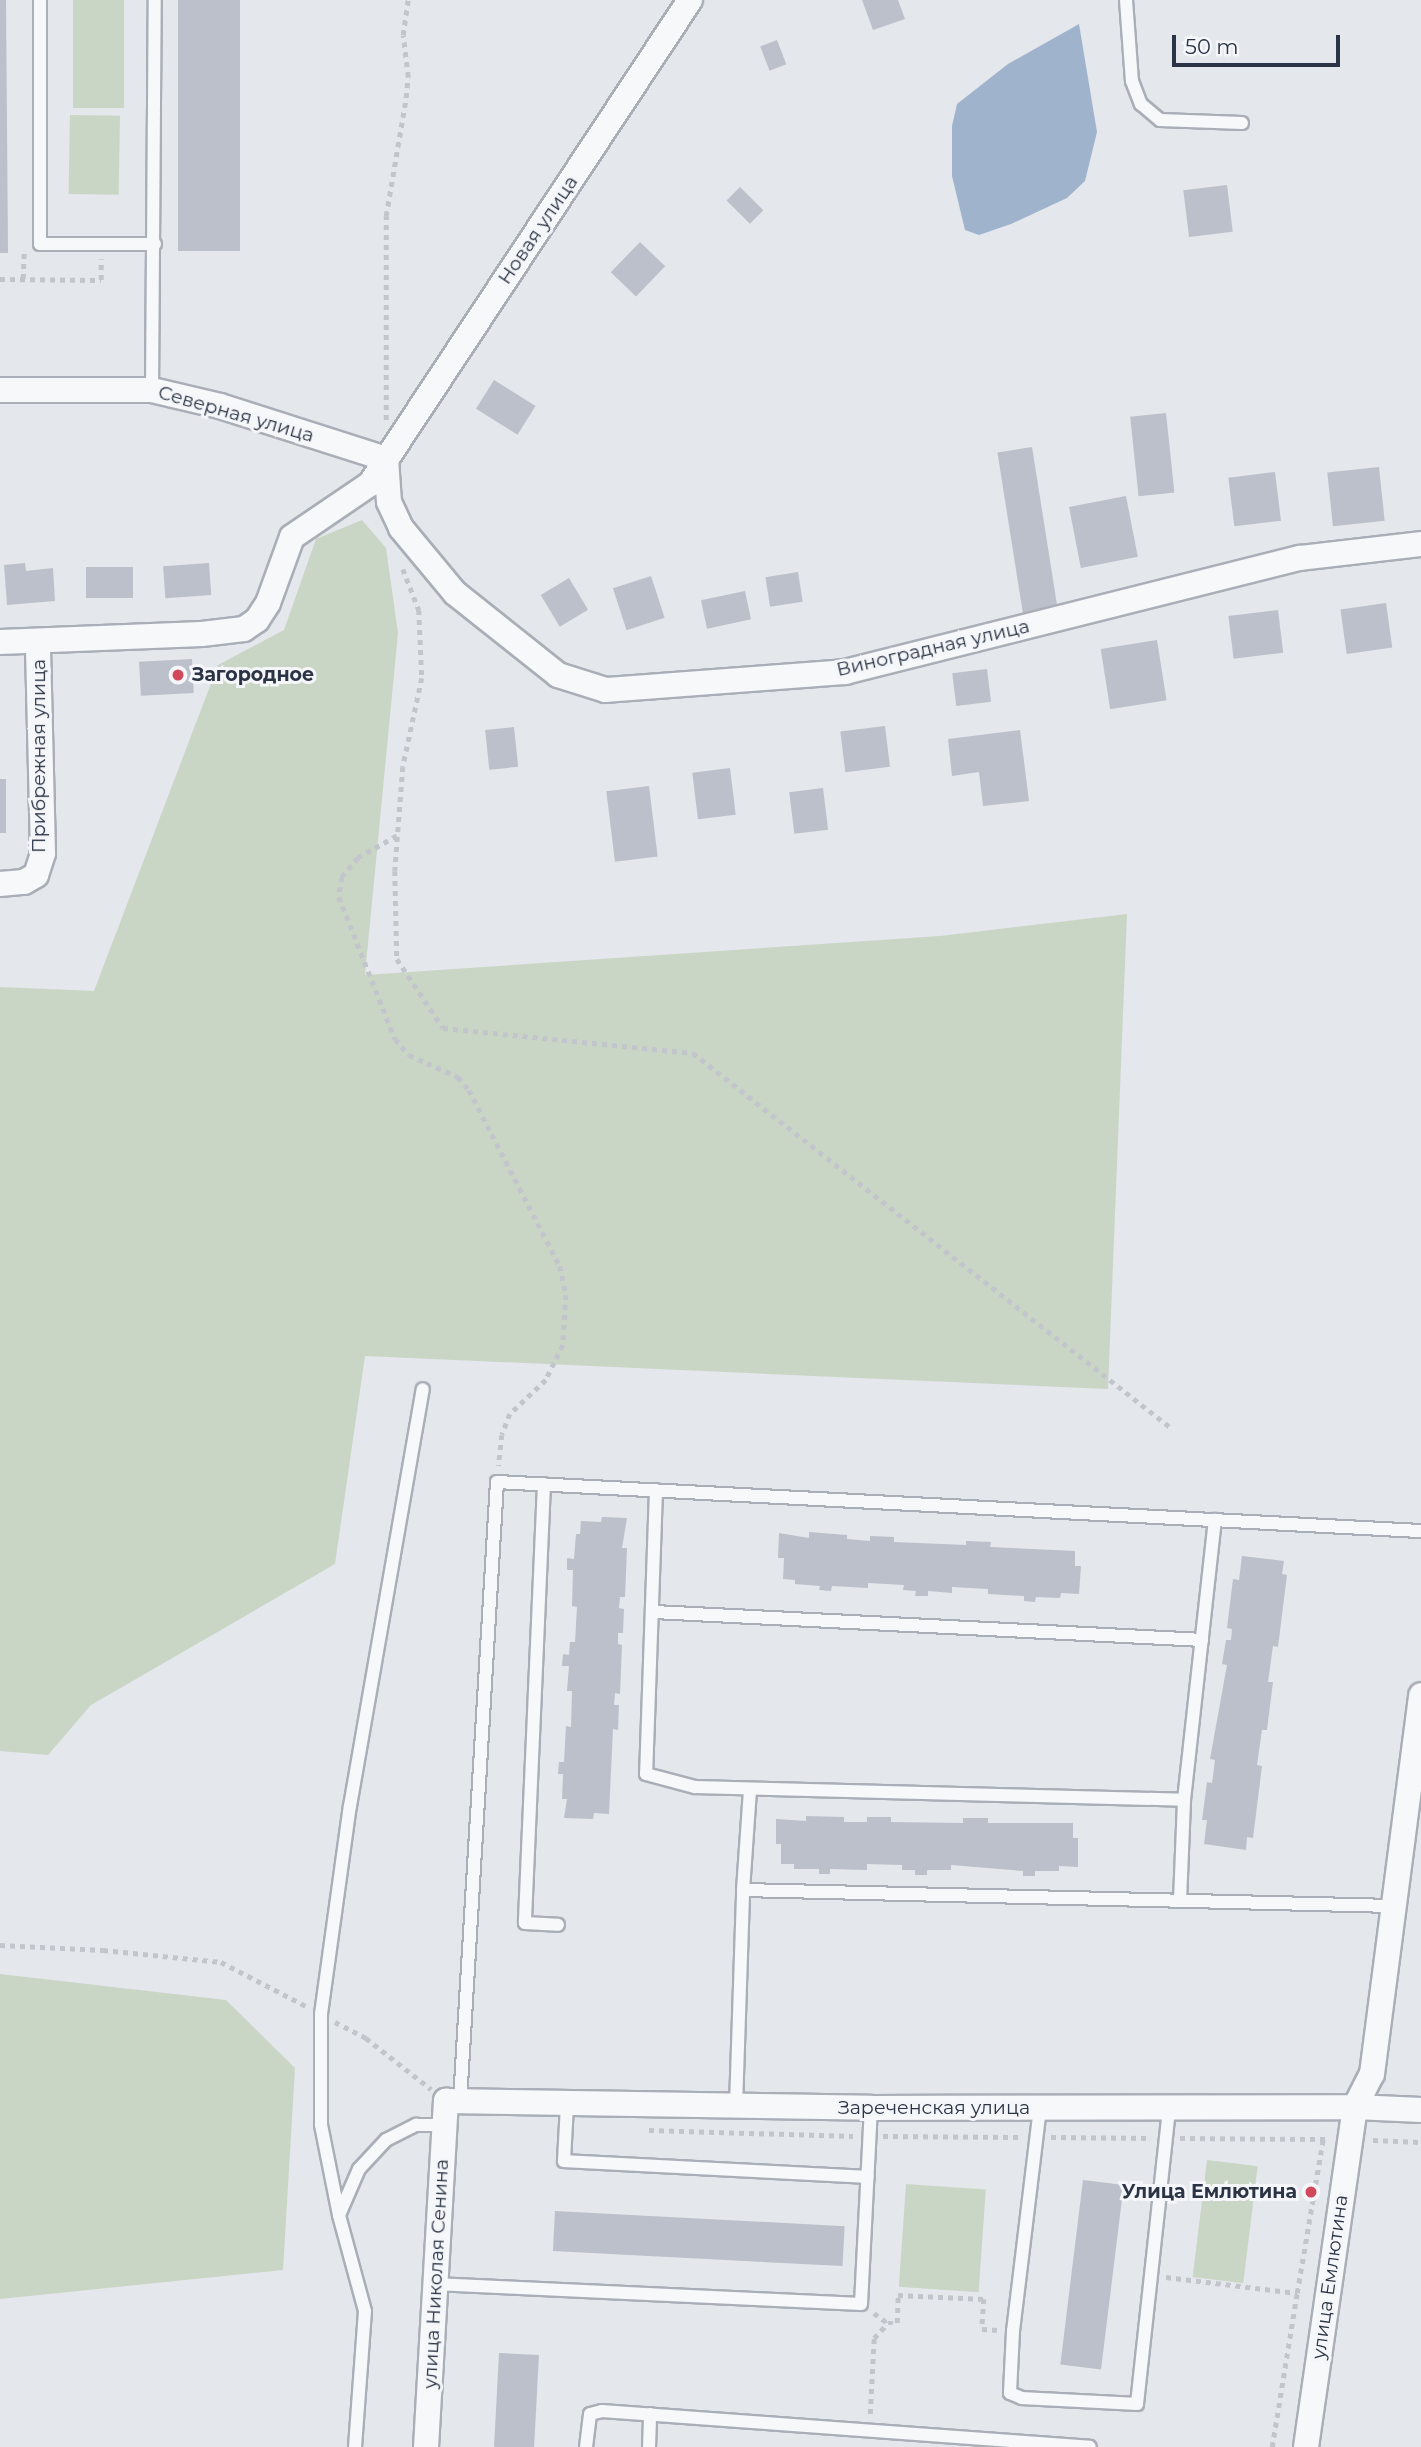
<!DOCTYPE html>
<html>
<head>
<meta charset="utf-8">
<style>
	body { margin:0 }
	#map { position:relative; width:1421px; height:2447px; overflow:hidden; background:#e4e7ec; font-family:Montserrat,sans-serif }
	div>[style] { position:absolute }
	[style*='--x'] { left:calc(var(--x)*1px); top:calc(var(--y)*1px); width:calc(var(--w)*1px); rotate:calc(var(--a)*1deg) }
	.green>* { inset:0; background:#c9d6c5; transform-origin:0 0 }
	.water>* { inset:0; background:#9fb4cc }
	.building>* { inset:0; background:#bbc0ca; transform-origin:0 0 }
	.path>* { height:4.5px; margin-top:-2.25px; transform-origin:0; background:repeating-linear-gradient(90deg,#c2c5cb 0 5px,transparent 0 10px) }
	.roads { filter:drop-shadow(2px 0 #a9aeb7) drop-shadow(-2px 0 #a9aeb7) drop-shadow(0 2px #a9aeb7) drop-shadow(0 -2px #a9aeb7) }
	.service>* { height:12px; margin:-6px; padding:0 6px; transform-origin:6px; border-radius:6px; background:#f7f8fa }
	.minor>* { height:24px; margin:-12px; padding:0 12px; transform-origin:12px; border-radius:12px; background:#f7f8fa }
	.dots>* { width:19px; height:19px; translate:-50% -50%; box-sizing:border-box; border:4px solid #f4f6f9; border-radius:50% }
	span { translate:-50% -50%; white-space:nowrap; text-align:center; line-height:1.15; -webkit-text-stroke:6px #f4f6f9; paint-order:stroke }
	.street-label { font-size:19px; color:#2b3445 }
	.poi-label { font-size:19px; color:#2b3445; font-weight:700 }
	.left { translate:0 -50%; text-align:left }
	.right { translate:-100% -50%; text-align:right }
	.scale { position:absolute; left:1172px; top:35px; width:168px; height:32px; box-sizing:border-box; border:4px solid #2b3445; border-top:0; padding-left:9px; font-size:21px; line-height:24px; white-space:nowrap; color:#2b3445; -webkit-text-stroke:5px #f4f6f9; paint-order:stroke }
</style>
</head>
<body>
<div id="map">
	<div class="green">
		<div style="left:73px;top:0;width:51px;height:108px"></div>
		<div style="left:70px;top:115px;width:50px;height:79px;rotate:1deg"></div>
		<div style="clip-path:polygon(362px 520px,386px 548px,398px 633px,365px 975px,940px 936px,1127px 914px,1108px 1389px,365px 1356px,335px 1564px,91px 1705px,48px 1755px,0 1751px,0 987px,94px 991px,218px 665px,284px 630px,316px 539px)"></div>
		<div style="clip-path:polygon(0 1974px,226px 2000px,295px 2068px,283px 2270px,0 2299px)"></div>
		<div style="left:1207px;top:2160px;width:51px;height:118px;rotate:7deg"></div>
		<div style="left:906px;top:2184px;width:80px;height:103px;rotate:4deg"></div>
	</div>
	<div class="water">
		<div style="clip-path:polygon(1079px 24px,1097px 132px,1085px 181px,1067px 198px,1011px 224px,979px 235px,965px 230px,952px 176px,952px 126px,957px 104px,1008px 64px)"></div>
	</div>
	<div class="building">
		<div style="clip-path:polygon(0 0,6px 0,8px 253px,0 253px)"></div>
		<div style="left:178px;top:0;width:62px;height:251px"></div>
		<div style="clip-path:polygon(862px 0,898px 0,905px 19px,873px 30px)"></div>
		<div style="left:777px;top:40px;width:26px;height:18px;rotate:69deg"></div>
		<div style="left:1227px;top:185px;width:47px;height:44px;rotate:83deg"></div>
		<div style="left:740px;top:187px;width:33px;height:19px;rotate:45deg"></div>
		<div style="left:640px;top:242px;width:35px;height:42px;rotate:44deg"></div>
		<div style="left:494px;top:380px;width:49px;height:34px;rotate:32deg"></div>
		<div style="left:1166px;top:413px;width:80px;height:36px;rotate:84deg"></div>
		<div style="left:1032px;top:447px;width:167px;height:35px;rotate:81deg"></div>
		<div style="left:1379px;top:467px;width:54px;height:52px;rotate:84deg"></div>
		<div style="left:1275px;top:472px;width:49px;height:47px;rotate:83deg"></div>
		<div style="left:1126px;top:496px;width:62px;height:58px;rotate:79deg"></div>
		<div style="clip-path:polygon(25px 563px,26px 571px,53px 568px,55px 601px,7px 605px,4px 565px)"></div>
		<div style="left:209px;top:563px;width:32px;height:46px;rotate:86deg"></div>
		<div style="left:86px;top:567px;width:47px;height:31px"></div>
		<div style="left:798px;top:572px;width:30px;height:33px;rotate:81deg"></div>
		<div style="left:651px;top:576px;width:44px;height:40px;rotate:72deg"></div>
		<div style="left:569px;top:578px;width:37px;height:33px;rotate:59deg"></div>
		<div style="left:745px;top:591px;width:29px;height:45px;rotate:78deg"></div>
		<div style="left:1386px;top:603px;width:45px;height:46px;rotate:82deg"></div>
		<div style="left:1278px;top:610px;width:43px;height:50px;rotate:83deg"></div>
		<div style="left:1157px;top:640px;width:61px;height:57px;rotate:81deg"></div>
		<div style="left:192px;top:659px;width:34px;height:53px;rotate:87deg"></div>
		<div style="left:987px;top:669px;width:33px;height:35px;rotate:83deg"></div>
		<div style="left:885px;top:726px;width:41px;height:45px;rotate:83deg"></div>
		<div style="left:514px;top:727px;width:40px;height:29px;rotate:84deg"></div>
		<div style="clip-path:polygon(1020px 730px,1029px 801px,983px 806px,979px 772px,952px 776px,948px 739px)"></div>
		<div style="left:730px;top:768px;width:47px;height:38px;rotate:83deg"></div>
		<div style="left:0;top:779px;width:6px;height:54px"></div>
		<div style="left:649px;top:786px;width:71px;height:43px;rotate:83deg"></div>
		<div style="left:823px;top:788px;width:42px;height:34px;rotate:83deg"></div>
		<div style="clip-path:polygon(602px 1517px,627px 1518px,622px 1548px,627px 1548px,625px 1597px,620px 1597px,619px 1608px,624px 1609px,623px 1633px,618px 1633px,618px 1644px,622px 1645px,620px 1694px,615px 1693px,614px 1705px,619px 1705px,618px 1730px,613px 1729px,609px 1814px,594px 1813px,593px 1819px,564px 1818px,567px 1799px,562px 1799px,563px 1774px,558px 1774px,559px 1762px,564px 1762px,566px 1726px,571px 1727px,572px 1691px,567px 1691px,569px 1666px,562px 1666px,563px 1654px,569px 1655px,570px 1642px,575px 1642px,577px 1607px,572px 1606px,573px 1570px,567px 1570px,567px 1558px,574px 1559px,576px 1534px,580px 1534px,581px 1521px,601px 1522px)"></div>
		<div style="clip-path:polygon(809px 1532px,847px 1535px,847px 1539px,870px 1541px,870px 1536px,894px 1537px,894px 1542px,966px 1545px,966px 1541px,991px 1542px,990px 1547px,1075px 1551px,1075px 1566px,1081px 1566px,1079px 1594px,1061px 1593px,1060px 1598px,1036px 1597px,1035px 1602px,1024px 1601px,1024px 1596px,988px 1594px,988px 1589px,952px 1587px,952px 1593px,928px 1591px,928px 1596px,915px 1596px,916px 1591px,903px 1590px,904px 1585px,868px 1583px,868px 1588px,832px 1586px,831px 1591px,819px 1590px,820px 1586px,795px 1584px,795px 1580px,783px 1579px,784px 1558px,778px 1558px,779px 1533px,809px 1538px)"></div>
		<div style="clip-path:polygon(1242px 1556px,1284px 1561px,1282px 1574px,1287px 1575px,1278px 1647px,1273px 1646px,1268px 1682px,1273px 1682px,1267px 1730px,1262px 1730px,1257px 1765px,1262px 1766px,1253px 1838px,1247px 1837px,1246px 1850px,1204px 1844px,1207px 1820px,1202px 1820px,1207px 1782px,1212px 1783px,1215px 1760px,1210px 1759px,1227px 1665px,1222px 1664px,1226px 1640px,1231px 1640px,1232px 1629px,1227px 1628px,1233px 1579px,1239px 1580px)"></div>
		<div style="clip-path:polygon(806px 1816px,844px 1817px,844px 1822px,867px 1822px,867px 1817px,891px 1817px,891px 1822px,963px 1823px,963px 1818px,988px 1818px,988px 1823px,1073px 1823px,1073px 1838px,1078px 1838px,1078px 1867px,1059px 1866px,1059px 1871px,1035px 1871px,1035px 1876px,1023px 1876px,1023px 1871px,951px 1865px,951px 1870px,927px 1870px,927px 1875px,915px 1875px,915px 1870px,902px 1870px,902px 1865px,867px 1864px,867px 1870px,830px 1869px,830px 1874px,819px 1874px,819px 1869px,794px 1869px,794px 1864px,781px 1864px,781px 1844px,776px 1844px,776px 1819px,806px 1821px)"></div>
		<div style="left:1083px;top:2180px;width:41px;height:186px;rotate:7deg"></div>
		<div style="left:555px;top:2211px;width:290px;height:40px;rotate:3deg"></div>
		<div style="left:499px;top:2353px;width:40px;height:94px;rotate:3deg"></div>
	</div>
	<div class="path">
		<div style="--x:0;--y:279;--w:101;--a:0.6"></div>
		<div style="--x:101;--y:280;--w:21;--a:-90"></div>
		<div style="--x:23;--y:279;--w:30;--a:-88"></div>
		<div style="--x:386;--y:420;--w:204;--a:-90"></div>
		<div style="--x:386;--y:216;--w:120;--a:-80.4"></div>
		<div style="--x:406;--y:98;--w:21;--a:-85"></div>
		<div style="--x:408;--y:77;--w:42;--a:-96.8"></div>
		<div style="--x:403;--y:35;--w:35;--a:-82"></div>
		<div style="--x:403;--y:569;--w:44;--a:68.7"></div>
		<div style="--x:419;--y:610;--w:68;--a:87.5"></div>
		<div style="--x:422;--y:678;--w:91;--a:102.1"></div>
		<div style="--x:403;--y:767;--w:104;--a:94.4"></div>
		<div style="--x:395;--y:871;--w:88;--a:88.7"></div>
		<div style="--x:397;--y:959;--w:83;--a:56.3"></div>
		<div style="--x:443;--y:1028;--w:251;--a:5.7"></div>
		<div style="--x:693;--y:1053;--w:606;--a:38.1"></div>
		<div style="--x:397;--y:836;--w:45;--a:150.6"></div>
		<div style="--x:358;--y:858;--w:25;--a:130"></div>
		<div style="--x:342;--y:877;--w:20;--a:99"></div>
		<div style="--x:339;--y:897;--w:153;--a:68.5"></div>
		<div style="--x:395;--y:1039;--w:21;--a:49"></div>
		<div style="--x:409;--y:1055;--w:54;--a:24.2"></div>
		<div style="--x:458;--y:1077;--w:17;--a:50"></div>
		<div style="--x:469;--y:1090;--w:198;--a:62.7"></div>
		<div style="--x:560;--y:1266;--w:30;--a:78"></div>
		<div style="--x:566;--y:1295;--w:50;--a:93.4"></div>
		<div style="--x:563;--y:1345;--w:39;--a:116"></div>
		<div style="--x:546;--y:1380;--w:50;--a:136.6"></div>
		<div style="--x:510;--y:1414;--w:22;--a:111"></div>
		<div style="--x:502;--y:1435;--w:31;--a:96"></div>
		<div style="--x:0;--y:1945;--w:103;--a:2.8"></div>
		<div style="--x:103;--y:1950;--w:119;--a:5.8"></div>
		<div style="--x:221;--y:1962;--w:96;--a:27.4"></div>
		<div style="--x:335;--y:2022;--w:35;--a:27"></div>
		<div style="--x:366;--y:2038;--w:83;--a:38.1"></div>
		<div style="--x:649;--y:2130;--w:204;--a:1.7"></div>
		<div style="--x:883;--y:2136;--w:138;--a:0.4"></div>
		<div style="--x:1051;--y:2137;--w:100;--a:0.6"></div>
		<div style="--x:1180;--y:2138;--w:149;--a:0.4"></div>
		<div style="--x:1373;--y:2140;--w:48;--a:2.4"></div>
		<div style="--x:1166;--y:2277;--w:132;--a:7"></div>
		<div style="--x:1297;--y:2293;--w:156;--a:-80.4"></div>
		<div style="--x:874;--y:2313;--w:17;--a:36"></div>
		<div style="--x:888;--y:2323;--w:9;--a:0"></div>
		<div style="--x:897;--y:2323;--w:28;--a:-88"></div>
		<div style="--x:898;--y:2295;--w:86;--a:2.7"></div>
		<div style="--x:984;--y:2299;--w:30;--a:94"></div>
		<div style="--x:982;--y:2329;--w:15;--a:4"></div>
		<div style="--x:870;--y:2414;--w:76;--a:-87"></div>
		<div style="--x:874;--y:2338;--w:21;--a:-47"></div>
		<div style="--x:1272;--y:2447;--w:156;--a:-80.8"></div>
	</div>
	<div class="roads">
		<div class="service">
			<div style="--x:40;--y:0;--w:244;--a:90"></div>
			<div style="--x:40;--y:244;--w:115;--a:0"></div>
			<div style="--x:1126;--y:0;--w:81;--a:85.8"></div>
			<div style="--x:1132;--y:81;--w:25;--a:69"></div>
			<div style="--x:1141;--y:104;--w:25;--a:40"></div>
			<div style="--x:1160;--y:120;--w:82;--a:2.1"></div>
			<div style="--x:152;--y:390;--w:390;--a:-89.6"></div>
			<div style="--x:544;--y:1484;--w:439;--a:92.5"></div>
			<div style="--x:525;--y:1923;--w:33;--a:3"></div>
			<div style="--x:656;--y:1490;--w:284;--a:92"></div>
			<div style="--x:646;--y:1774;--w:51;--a:14.9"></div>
			<div style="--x:695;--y:1787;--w:489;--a:1.5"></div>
			<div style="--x:1184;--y:1800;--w:282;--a:-83.7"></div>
			<div style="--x:654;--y:1612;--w:549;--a:2.92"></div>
			<div style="--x:743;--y:1890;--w:101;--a:-86"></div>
			<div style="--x:1180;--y:1901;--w:101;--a:-87.7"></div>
			<div style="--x:460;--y:2101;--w:620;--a:-86.58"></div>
			<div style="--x:497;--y:1482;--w:925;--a:3.04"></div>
			<div style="--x:567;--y:2105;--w:56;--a:93.1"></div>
			<div style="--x:564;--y:2161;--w:304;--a:3"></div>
			<div style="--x:736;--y:2106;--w:216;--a:-88.1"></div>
			<div style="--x:743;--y:1890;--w:651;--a:1.41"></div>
			<div style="--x:1040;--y:2108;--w:225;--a:96.9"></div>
			<div style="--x:1013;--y:2331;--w:62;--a:92.8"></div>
			<div style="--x:1010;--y:2393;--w:13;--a:23"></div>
			<div style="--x:1022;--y:2398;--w:115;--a:3"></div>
			<div style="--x:1137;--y:2404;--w:298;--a:-83.8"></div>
			<div style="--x:339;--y:2215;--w:92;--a:-101.3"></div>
			<div style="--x:321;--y:2125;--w:111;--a:-90"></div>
			<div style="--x:321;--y:2014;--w:210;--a:-82.1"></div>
			<div style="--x:350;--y:1806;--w:423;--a:-80.1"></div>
			<div style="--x:435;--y:2284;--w:426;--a:2.7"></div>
			<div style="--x:861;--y:2304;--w:196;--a:-87.1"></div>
			<div style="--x:355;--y:2447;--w:136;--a:-85.8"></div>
			<div style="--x:365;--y:2311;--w:99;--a:-105.2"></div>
			<div style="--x:339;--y:2215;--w:50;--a:-66.5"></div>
			<div style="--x:359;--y:2169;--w:40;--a:-47"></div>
			<div style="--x:386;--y:2140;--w:34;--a:-27"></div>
			<div style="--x:416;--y:2125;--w:29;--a:0"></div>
			<div style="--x:586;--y:2447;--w:33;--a:-83"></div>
			<div style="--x:590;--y:2414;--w:12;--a:-14"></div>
			<div style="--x:602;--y:2411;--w:489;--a:4.2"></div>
			<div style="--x:649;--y:2447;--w:33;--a:-88"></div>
		</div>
		<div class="minor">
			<div style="--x:0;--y:390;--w:152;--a:0"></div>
			<div style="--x:152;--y:390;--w:70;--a:13.2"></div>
			<div style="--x:220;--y:406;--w:174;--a:17.7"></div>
			<div style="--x:386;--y:459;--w:43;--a:86"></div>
			<div style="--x:389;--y:502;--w:29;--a:65"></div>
			<div style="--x:401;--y:528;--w:85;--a:50.3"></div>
			<div style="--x:455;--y:593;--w:132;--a:38.5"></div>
			<div style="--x:558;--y:675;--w:50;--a:17.4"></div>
			<div style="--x:606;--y:690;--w:240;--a:-4.3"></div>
			<div style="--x:845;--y:672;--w:469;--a:-14.1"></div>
			<div style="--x:1300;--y:558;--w:122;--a:-6.6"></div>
			<div style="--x:0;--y:642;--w:202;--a:-2.3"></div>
			<div style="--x:202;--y:634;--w:42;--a:-6.8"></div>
			<div style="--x:244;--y:629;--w:16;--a:-35"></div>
			<div style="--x:257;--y:620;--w:20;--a:-57"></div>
			<div style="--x:268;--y:603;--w:70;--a:-70"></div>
			<div style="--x:292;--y:537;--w:94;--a:-34.2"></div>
			<div style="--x:370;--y:484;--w:580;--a:-56.53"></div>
			<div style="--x:0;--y:884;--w:24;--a:-5"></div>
			<div style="--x:24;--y:882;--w:14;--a:-30"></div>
			<div style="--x:36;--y:875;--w:23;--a:-72"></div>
			<div style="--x:43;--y:853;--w:212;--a:-91.4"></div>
			<div style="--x:426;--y:2447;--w:347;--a:-86.7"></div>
			<div style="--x:446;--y:2101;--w:425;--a:0.9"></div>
			<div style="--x:871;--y:2108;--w:484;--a:-0.1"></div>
			<div style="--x:1355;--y:2107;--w:66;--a:2.6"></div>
			<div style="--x:1306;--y:2447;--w:344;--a:-81.8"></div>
			<div style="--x:1355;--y:2107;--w:37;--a:-63"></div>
			<div style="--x:1372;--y:2074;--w:382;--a:-82.6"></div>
		</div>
	</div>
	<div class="dots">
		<div style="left:178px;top:675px;background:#d1495b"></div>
		<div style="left:1311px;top:2192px;background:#d1495b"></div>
	</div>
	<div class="street-label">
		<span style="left:538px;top:230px;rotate:-56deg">Новая улица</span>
		<span style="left:236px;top:414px;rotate:16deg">Северная улица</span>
		<span style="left:933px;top:648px;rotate:-13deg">Виноградная улица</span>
		<span style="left:39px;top:756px;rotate:-90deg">Прибрежная улица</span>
		<span style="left:934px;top:2108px">Зареченская улица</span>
		<span style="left:436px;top:2274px;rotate:-87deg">улица Николая Сенина</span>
		<span style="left:1330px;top:2277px;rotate:-82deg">улица Емлютина</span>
	</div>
	<div class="poi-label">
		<span class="left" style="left:192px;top:675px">Загородное</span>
		<span class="right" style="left:1297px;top:2192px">Улица Емлютина</span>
	</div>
	<div class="scale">50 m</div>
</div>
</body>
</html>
